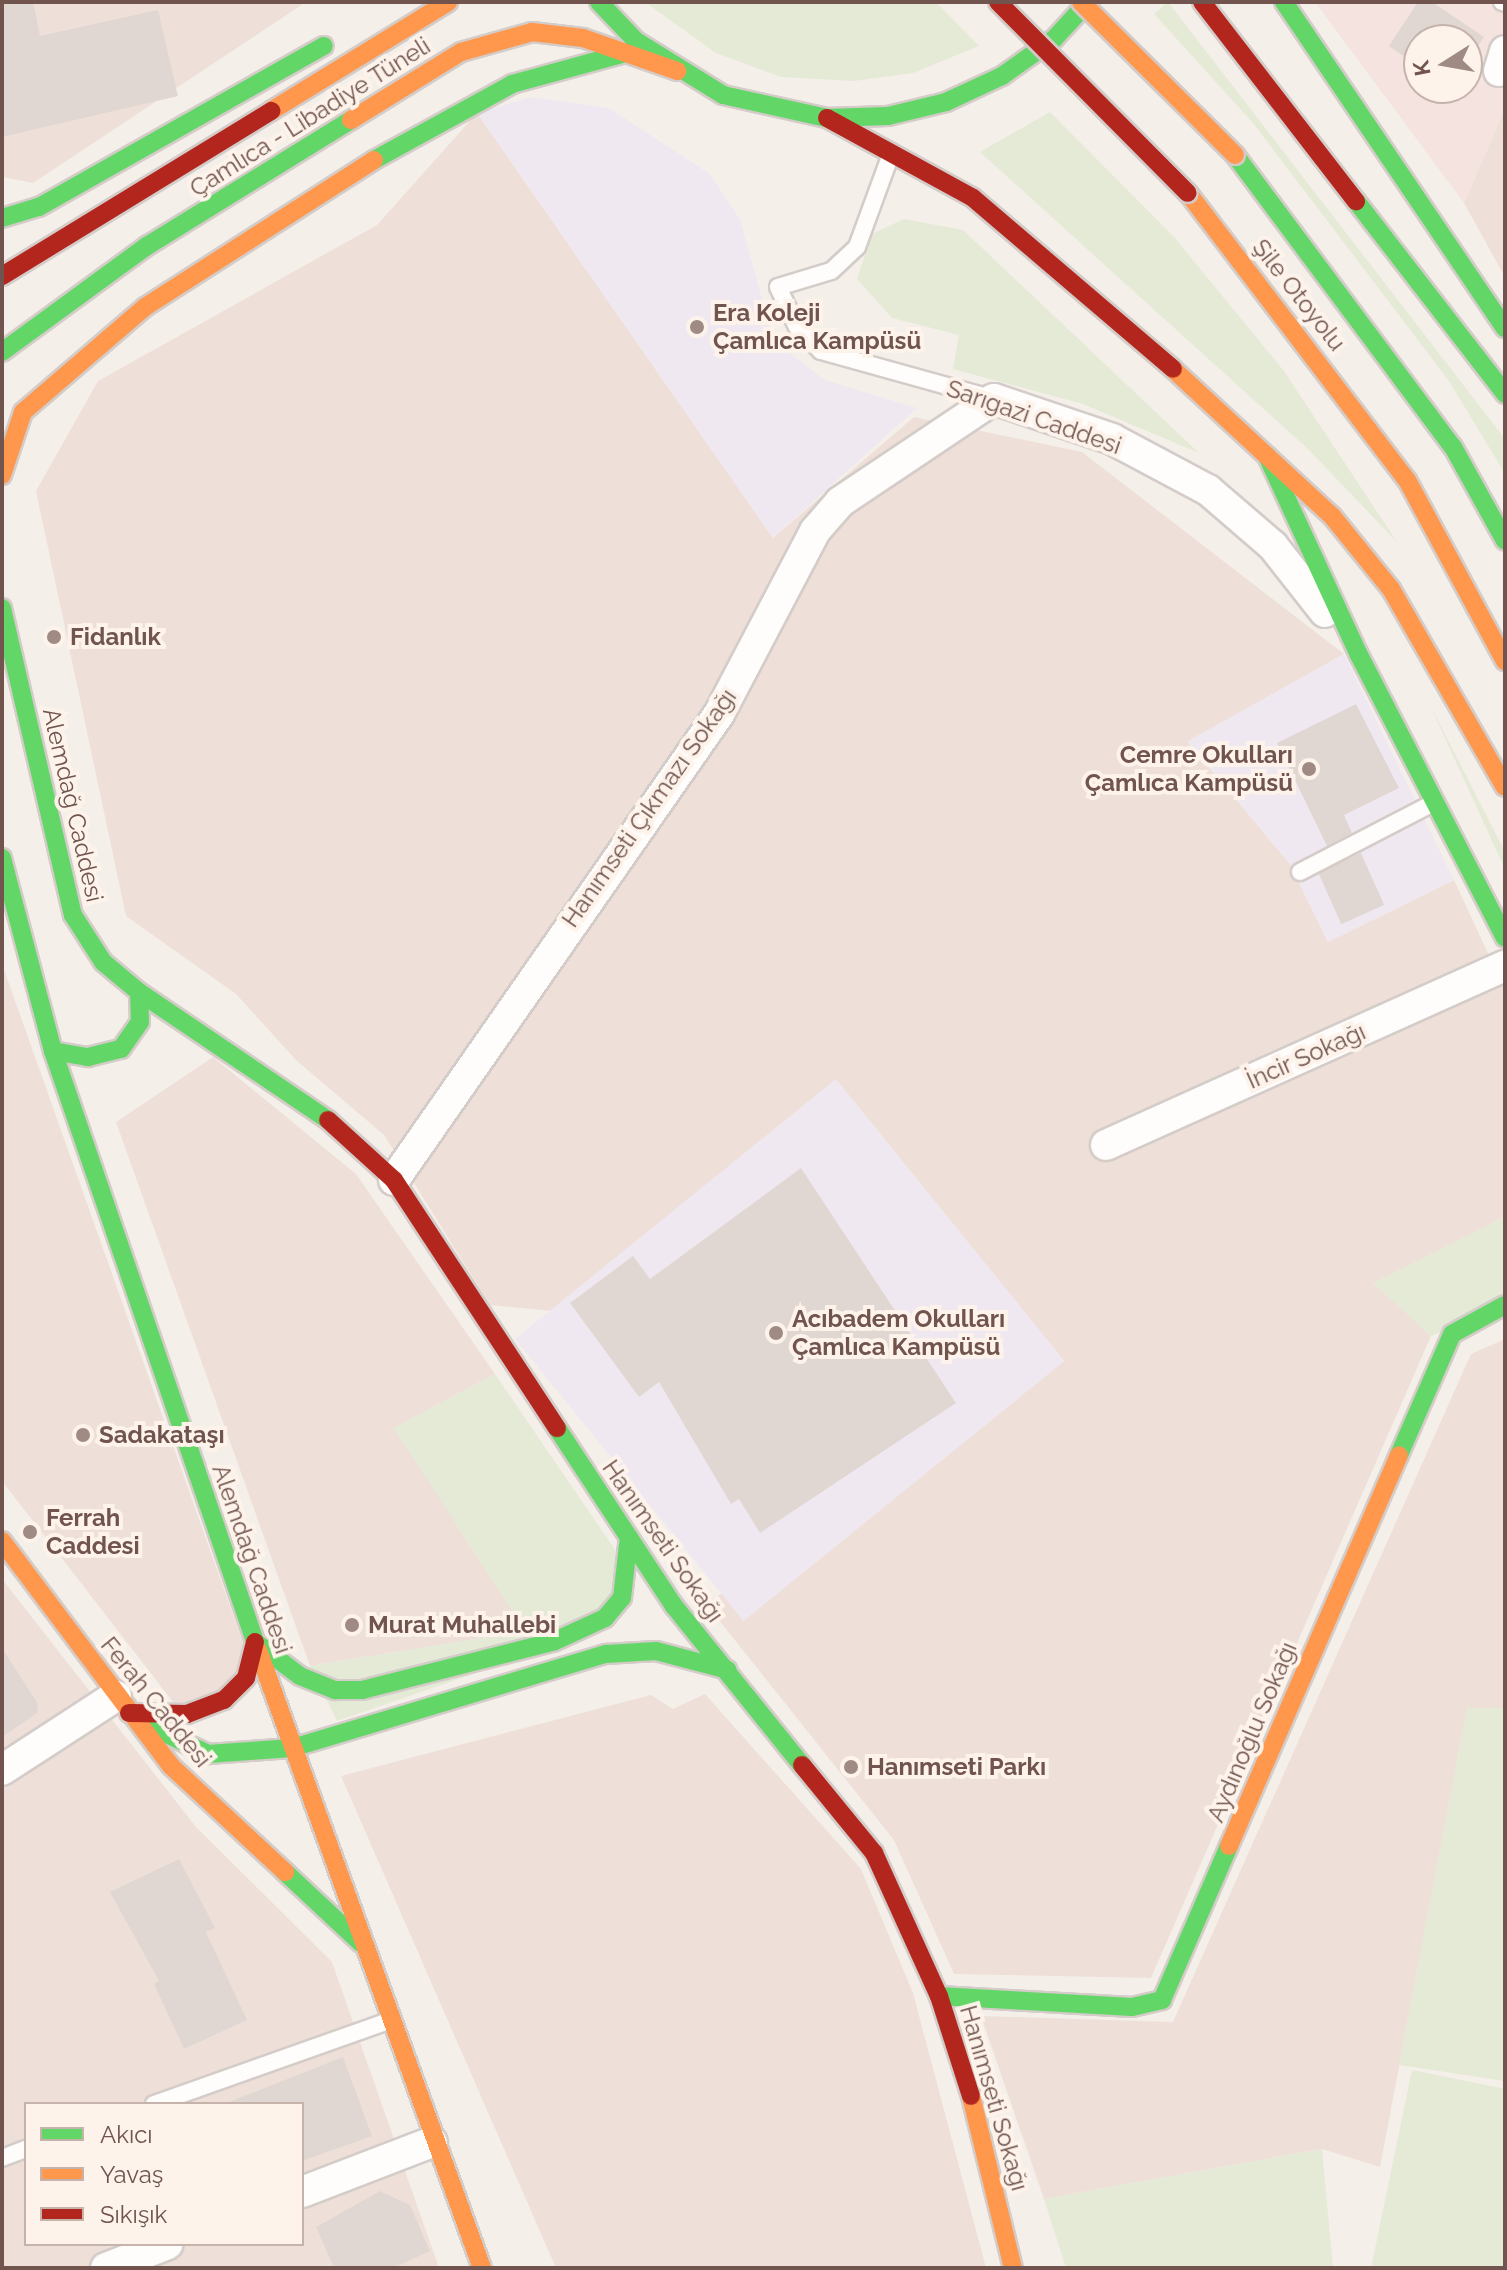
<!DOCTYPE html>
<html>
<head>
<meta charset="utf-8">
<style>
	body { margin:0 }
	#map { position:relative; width:1507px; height:2270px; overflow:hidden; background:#f5efea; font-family:Raleway,sans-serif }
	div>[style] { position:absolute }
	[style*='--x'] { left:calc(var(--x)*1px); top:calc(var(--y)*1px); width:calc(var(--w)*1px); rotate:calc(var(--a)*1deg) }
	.residential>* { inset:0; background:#eee0d8 }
	.commercial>* { inset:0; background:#f4e3de }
	.education>* { inset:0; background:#f0e8f1; transform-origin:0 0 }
	.green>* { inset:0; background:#e4ead6 }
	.building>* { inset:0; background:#e1d7d2; transform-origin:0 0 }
	.roads { filter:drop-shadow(2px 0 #d4ccc8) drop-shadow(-2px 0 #d4ccc8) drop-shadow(0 2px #d4ccc8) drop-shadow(0 -2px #d4ccc8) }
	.lane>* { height:16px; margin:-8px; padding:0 8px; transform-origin:8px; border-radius:8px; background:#fefdfc }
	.street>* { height:30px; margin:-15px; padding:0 15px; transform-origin:15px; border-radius:15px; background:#fefdfc }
	.fast>* { height:18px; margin:-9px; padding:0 9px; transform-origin:9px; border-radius:9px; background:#63d668 }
	.slow>* { height:18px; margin:-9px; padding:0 9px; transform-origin:9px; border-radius:9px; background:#ff974d }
	.jam>* { height:18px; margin:-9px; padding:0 9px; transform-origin:9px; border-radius:9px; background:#b3261e }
	.bridges { filter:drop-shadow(2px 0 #d3cac7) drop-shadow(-2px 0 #d3cac7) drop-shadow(0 2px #d3cac7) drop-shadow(0 -2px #d3cac7) }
	.slow-bridge>* { height:18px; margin:-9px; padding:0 9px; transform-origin:9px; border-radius:9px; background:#ff974d }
	.jam-bridge>* { height:18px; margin:-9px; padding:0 9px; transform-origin:9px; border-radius:9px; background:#b3261e }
	.dots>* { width:22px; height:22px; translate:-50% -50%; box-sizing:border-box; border:4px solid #fdf3eb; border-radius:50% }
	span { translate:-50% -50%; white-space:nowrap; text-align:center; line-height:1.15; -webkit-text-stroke:8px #fdf3eb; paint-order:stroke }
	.street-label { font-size:24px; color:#70544d }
	.poi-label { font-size:24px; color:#70544d; font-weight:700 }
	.left { translate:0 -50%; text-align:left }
	.right { translate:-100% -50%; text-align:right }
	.frame { position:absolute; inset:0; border:4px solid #70544d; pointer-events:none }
	.legend { position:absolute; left:24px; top:2102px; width:280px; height:144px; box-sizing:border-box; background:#fdf3eb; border:2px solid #c5b3ac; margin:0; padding:10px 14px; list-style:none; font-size:24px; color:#70544d }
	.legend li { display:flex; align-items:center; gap:16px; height:40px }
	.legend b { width:40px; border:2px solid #c5b3ac }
	.north { position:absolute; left:1403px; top:24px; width:80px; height:80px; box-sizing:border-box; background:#fdf3eb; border:2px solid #c5b3ac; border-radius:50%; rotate:259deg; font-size:22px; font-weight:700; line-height:32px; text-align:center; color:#70544d }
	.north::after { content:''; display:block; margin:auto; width:28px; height:36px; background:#9f8a84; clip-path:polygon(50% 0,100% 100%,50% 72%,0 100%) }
</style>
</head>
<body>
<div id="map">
	<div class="residential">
		<div style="clip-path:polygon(2px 2px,306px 2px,33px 183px,2px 177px)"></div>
		<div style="clip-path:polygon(1505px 108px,1505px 277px,1464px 203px)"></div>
		<div style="clip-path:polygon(477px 113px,773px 538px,914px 417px,1082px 452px,1344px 654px,1188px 742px,1290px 864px,1328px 942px,1454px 880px,1505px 990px,1505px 1217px,1374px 1283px,1431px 1336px,1151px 1978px,954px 1974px,894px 1840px,706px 1604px,1064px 1361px,490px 1305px,384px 1135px,296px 1060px,236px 994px,126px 916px,36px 491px,98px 381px,377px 225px)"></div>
		<div style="clip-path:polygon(2px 964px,253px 1671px,187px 1720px,2px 1481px)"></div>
		<div style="clip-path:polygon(213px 1057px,356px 1174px,495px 1374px,394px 1428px,526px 1631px,310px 1666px,116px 1122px)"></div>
		<div style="clip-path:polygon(1505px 1339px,1505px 1708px,1467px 1709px,1380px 2167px,1322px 2149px,1044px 2199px,981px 2016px,1173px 2022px,1471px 1354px)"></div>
		<div style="clip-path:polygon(evenodd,2px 1579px,196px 1827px,332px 1962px,439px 2268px,2px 2268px,2px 1579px,26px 2104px,302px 2104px,302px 2244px,26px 2244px,26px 2104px)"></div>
		<div style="clip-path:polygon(705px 1694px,861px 1869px,913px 1993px,986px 2268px,556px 2268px,341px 1776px,651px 1695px,673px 1709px)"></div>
	</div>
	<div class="commercial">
		<div style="clip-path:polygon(evenodd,1315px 2px,1505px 2px,1505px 108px,1464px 203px,1315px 2px,1419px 40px,1467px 40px,1467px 88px,1419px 88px,1419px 40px)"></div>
	</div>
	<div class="education">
		<div style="clip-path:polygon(531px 97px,609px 108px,710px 174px,740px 219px,774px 342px,825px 380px,917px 408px,773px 538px,477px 113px)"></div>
		<div style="clip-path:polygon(1344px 654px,1454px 880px,1328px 942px,1290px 864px,1188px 741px)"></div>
		<div style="left:836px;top:1079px;width:363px;height:413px;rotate:51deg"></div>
	</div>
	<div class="green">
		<div style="clip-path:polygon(645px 2px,936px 2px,979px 46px,913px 73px,854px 81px,781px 77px,716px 53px)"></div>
		<div style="clip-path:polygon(1168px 2px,1505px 439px,1505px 474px,1449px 381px,1253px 123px,1154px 14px)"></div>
		<div style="clip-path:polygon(1050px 112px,1174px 237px,1284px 371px,1397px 542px,1308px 449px,980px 152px)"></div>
		<div style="clip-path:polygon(904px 219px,963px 230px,1199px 453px,1083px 404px,953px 369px,959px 335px,892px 318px,857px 279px,872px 234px)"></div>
		<div style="clip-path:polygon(1428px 701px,1505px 852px,1505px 869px)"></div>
		<div style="clip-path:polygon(1505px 1217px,1505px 1303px,1431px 1336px,1373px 1283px)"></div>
		<div style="clip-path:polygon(495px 1374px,633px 1576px,598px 1631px,337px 1721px,310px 1666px,525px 1631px,394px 1428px)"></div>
		<div style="clip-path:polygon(1467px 1708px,1505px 1708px,1505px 2081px,1399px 2065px)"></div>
		<div style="clip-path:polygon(1412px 2070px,1505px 2089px,1505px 2268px,1371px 2268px)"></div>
		<div style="clip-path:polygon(1322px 2149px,1333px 2268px,1066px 2268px,1044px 2199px)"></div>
	</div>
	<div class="building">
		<div style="clip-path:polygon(2px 2px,33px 2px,40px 36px,158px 10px,178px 96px,2px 137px)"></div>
		<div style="clip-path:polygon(1418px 2px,1432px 2px,1484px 37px,1467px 63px,1467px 40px,1419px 40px,1419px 67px,1389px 46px)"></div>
		<div style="clip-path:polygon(1356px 704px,1399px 788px,1344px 815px,1352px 833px,1327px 846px,1277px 743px)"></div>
		<div style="left:1361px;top:853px;width:57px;height:47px;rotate:66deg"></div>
		<div style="clip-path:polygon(801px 1168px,956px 1403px,760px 1533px,739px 1499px,731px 1504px,659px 1382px,639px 1397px,570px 1303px,633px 1256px,650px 1279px)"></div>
		<div style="clip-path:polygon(2px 1648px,38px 1704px,37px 1713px,2px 1737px)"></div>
		<div style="clip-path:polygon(179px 1859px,215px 1928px,206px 1932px,247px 2020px,184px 2049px,154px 1984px,159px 1981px,110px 1892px)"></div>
		<div style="clip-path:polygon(343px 2057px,372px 2136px,302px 2161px,302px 2104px,224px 2104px)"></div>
		<div style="clip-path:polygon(380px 2191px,410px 2205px,430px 2251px,393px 2268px,334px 2268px,316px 2227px)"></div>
	</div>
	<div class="roads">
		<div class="lane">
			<div style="--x:1502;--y:2;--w:3;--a:18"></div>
			<div style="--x:891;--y:154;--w:99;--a:110.1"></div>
			<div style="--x:857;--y:247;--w:35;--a:137"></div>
			<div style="--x:831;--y:271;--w:55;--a:163.2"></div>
			<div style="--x:778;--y:287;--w:44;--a:64.6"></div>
			<div style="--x:797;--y:327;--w:34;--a:45"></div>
			<div style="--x:821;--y:351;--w:180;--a:15.5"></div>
			<div style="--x:1300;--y:872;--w:152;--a:-27.4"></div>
			<div style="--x:154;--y:2104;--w:249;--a:-19.5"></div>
			<div style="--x:2;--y:2158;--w:26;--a:-21"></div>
		</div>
		<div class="street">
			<div style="--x:1499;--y:71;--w:21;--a:-73"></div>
			<div style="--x:1106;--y:1145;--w:437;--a:-24.2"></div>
			<div style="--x:394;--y:1180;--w:568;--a:-55.11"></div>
			<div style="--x:719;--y:714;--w:207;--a:-62.3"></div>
			<div style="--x:815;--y:531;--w:38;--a:-49"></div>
			<div style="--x:840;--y:502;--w:185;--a:-33.8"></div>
			<div style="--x:994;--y:399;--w:125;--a:18.7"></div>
			<div style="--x:1112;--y:439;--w:109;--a:28"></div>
			<div style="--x:1208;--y:490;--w:86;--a:40.7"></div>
			<div style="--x:1273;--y:546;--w:84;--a:51.8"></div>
			<div style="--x:2;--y:1770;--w:136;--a:-33"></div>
			<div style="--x:302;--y:2192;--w:139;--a:-21"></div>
			<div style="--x:106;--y:2268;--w:66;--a:-21.2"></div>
		</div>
		<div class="fast">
			<div style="--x:599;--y:2;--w:54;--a:46.5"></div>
			<div style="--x:636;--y:41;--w:102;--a:31.8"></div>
			<div style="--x:723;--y:95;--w:107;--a:12.5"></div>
			<div style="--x:827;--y:118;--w:61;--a:-1.9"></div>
			<div style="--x:888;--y:116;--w:60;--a:-13.6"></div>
			<div style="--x:946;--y:102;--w:62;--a:-24.9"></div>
			<div style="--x:1002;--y:76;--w:64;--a:-35.4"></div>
			<div style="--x:1054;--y:39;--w:50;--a:-47.4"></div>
			<div style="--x:1284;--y:2;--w:394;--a:55.9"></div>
			<div style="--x:1235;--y:155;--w:364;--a:53.3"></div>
			<div style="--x:1453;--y:447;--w:107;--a:61"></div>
			<div style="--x:374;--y:160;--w:158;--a:-28.8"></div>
			<div style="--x:512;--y:84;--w:117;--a:-15.3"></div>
			<div style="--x:1356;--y:201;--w:244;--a:52.3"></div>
			<div style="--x:2;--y:218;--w:39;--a:-17"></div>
			<div style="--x:39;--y:207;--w:327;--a:-29.5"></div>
			<div style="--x:2;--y:352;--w:180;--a:-36.2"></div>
			<div style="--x:147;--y:246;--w:240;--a:-31.7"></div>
			<div style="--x:1267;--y:456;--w:219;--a:65.2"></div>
			<div style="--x:1359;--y:655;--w:318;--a:62.7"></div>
			<div style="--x:2;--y:608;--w:315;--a:77"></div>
			<div style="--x:73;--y:915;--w:56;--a:57.4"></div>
			<div style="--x:103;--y:962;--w:47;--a:39.8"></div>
			<div style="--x:139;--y:992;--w:228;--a:34.1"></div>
			<div style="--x:2;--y:858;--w:200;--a:75.2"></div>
			<div style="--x:53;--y:1051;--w:633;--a:71.11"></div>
			<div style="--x:53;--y:1051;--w:36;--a:10"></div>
			<div style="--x:88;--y:1057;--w:34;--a:-14"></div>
			<div style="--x:121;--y:1049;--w:33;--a:-55"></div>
			<div style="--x:140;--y:1022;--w:30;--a:-92"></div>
			<div style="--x:557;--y:1428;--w:213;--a:56.7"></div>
			<div style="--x:674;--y:1606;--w:204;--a:51.2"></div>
			<div style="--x:1399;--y:1455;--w:132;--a:-66.3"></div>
			<div style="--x:1452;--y:1334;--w:60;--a:-28.7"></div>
			<div style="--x:255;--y:1642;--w:56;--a:37.1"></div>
			<div style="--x:300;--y:1676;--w:38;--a:22"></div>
			<div style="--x:335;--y:1690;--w:27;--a:0"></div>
			<div style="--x:362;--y:1690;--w:199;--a:-14.2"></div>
			<div style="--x:555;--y:1641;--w:55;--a:-24.7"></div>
			<div style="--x:605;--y:1618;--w:26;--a:-50"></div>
			<div style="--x:622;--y:1598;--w:61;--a:-83.5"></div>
			<div style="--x:148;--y:1725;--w:67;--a:25.8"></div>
			<div style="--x:208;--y:1754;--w:84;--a:-4.1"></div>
			<div style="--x:292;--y:1748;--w:328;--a:-16.7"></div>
			<div style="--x:606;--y:1654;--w:50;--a:-3.4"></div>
			<div style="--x:656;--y:1651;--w:74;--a:14.8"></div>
			<div style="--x:285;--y:1872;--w:104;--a:43.1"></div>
			<div style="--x:939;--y:1996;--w:193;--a:3.3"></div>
			<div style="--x:1132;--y:2007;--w:31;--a:-13"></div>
			<div style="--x:1162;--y:2000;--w:168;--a:-66.5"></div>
		</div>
		<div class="slow">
			<div style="--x:271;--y:111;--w:208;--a:-31.6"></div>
			<div style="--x:351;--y:120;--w:129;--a:-31.7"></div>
			<div style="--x:461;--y:52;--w:74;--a:-15.7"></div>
			<div style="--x:532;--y:32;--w:51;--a:6.7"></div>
			<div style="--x:583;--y:38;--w:100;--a:19.3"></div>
			<div style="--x:1188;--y:193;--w:361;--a:52.7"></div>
			<div style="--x:1407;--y:480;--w:206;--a:61.6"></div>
			<div style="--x:1173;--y:369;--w:217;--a:42.8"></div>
			<div style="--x:1332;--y:516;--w:94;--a:51.1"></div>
			<div style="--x:1391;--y:589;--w:228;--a:60.1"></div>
			<div style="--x:2;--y:475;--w:66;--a:-71.6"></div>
			<div style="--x:23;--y:412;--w:161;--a:-40.7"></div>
			<div style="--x:145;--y:307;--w:272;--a:-32.7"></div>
			<div style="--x:2;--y:1541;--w:281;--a:53.1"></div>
			<div style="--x:171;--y:1766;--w:156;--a:42.9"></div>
			<div style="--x:258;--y:1650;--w:657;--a:70.08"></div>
			<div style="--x:1229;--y:1846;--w:426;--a:-66.5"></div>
			<div style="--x:971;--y:2096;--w:177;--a:76.3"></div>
		</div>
		<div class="jam">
			<div style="--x:1202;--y:2;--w:252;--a:52.3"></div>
			<div style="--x:827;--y:118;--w:166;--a:28.7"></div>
			<div style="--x:973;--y:198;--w:263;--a:40.5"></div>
			<div style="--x:2;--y:276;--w:316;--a:-31.5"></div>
			<div style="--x:328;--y:1120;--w:89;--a:42.3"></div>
			<div style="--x:394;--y:1180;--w:297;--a:56.7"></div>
			<div style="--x:129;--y:1713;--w:58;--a:1"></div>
			<div style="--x:187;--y:1714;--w:40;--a:-21"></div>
			<div style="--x:224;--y:1700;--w:31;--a:-45"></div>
			<div style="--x:246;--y:1678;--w:37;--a:-76"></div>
			<div style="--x:802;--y:1765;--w:114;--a:50.7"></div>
			<div style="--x:874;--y:1853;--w:157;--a:65.6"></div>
			<div style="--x:939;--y:1996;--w:105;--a:72.3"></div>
		</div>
	</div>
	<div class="bridges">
		<div class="slow-bridge">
			<div style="--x:1081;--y:2;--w:217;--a:44.8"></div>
		</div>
		<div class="jam-bridge">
			<div style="--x:998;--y:2;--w:269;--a:45.2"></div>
		</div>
	</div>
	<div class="dots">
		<div style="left:697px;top:327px;background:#9f8a84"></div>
		<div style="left:54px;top:637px;background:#9f8a84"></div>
		<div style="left:1309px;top:769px;background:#9f8a84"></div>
		<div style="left:776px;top:1333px;background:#9f8a84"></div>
		<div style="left:83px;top:1435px;background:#9f8a84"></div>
		<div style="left:30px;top:1532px;background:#9f8a84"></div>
		<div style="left:352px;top:1625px;background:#9f8a84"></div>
		<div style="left:851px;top:1767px;background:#9f8a84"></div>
	</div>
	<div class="street-label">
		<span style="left:310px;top:117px;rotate:-32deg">Çamlıca - Libadiye Tüneli</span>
		<span style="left:1299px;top:295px;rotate:52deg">Şile Otoyolu</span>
		<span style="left:1034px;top:417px;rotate:19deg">Sarıgazi Caddesi</span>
		<span style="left:73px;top:805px;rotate:77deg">Alemdağ Caddesi</span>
		<span style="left:649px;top:808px;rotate:-55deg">Hanımseti Çıkmazı Sokağı</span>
		<span style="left:1306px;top:1056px;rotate:-24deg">İncir Sokağı</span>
		<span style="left:663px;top:1541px;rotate:55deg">Hanımseti Sokağı</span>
		<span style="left:252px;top:1559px;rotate:71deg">Alemdağ Caddesi</span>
		<span style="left:156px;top:1702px;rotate:51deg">Ferah Caddesi</span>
		<span style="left:1252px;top:1732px;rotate:-67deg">Aydınoğlu Sokağı</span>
		<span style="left:994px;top:2098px;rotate:74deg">Hanımseti Sokağı</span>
	</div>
	<div class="poi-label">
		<span class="left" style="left:713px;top:327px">Era Koleji<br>Çamlıca Kampüsü</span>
		<span class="left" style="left:70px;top:637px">Fidanlık</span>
		<span class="right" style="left:1293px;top:769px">Cemre Okulları<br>Çamlıca Kampüsü</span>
		<span class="left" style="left:792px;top:1333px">Acıbadem Okulları<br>Çamlıca Kampüsü</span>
		<span class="left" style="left:99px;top:1435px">Sadakataşı</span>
		<span class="left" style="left:46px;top:1532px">Ferrah<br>Caddesi</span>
		<span class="left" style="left:368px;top:1625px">Murat Muhallebi</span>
		<span class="left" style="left:867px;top:1767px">Hanımseti Parkı</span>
	</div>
	<div class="frame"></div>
	<ul class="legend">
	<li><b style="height:10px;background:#63d668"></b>Akıcı</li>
	<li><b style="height:10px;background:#ff974d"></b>Yavaş</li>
	<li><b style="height:10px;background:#b3261e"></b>Sıkışık</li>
	</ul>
	<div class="north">K</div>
</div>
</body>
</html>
